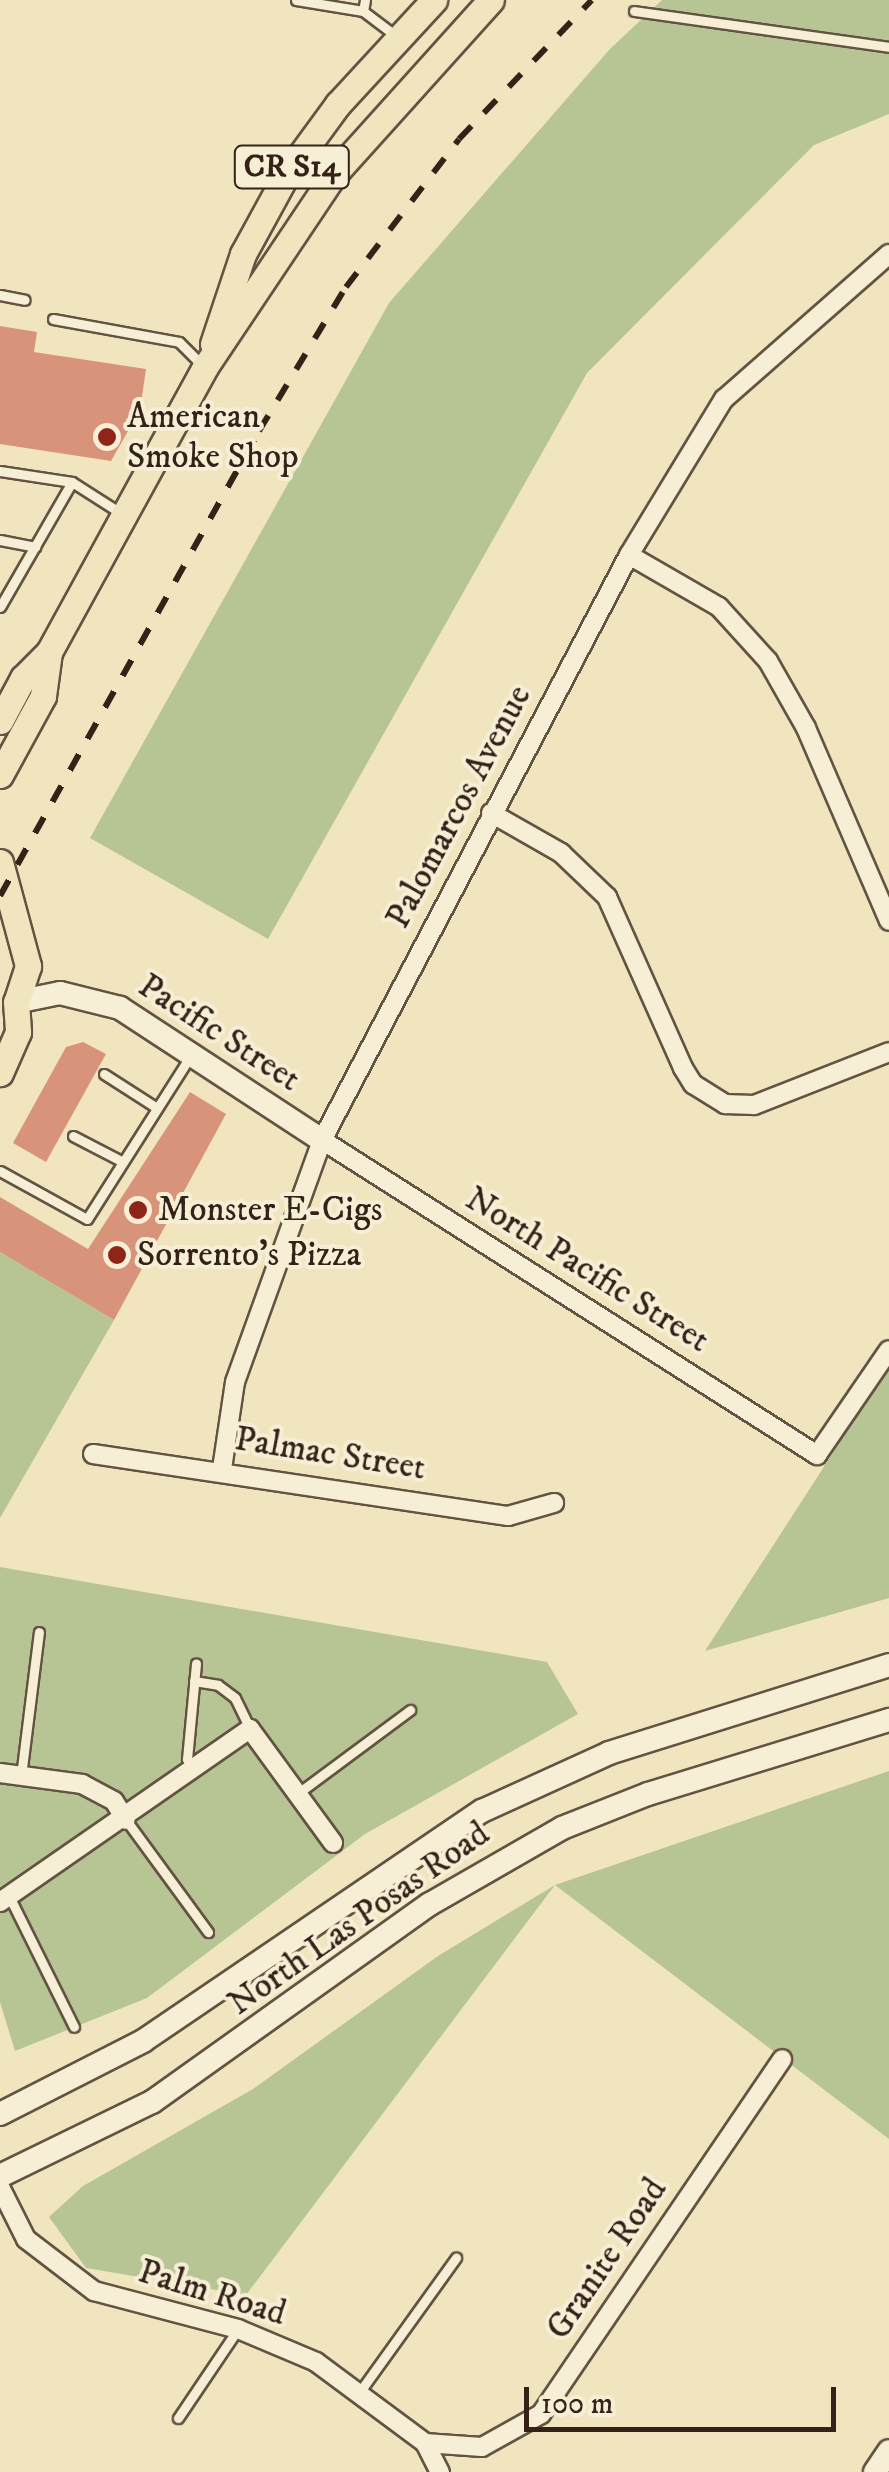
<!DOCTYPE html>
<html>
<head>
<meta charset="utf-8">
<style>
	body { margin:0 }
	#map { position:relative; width:889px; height:2472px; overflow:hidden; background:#f1e5bf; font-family:"IM FELL DW Pica",serif }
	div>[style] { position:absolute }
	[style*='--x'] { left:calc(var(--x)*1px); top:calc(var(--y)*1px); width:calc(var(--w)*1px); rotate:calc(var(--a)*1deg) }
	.green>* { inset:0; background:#b7c595 }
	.building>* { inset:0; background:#d8947a }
	.roads { filter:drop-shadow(2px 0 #635342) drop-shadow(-2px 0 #635342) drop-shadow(0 2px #635342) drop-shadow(0 -2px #635342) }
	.lane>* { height:9px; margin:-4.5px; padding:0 4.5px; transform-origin:4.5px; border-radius:4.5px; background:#f6eed5 }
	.street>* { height:18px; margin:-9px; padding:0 9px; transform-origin:9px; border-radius:9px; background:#f6eed5 }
	.secondary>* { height:22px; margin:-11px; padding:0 11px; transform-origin:11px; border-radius:11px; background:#f6eed5 }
	.primary>* { height:25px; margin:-12.5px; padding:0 12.5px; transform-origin:12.5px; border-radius:12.5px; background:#f1e5bf }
	.rail>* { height:6px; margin-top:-3px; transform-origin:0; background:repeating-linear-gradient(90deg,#342218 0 18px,transparent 0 36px) }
	.dots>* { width:28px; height:28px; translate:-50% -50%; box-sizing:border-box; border:5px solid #f6eed5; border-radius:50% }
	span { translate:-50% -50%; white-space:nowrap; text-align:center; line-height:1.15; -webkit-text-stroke:8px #f6eed5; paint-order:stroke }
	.shield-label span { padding:2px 8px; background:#f6eed5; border:2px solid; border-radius:8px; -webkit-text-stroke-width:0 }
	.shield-label { font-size:32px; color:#342218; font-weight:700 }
	.poi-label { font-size:35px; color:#342218 }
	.left { translate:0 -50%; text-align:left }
	.street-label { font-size:35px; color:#342218 }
	.scale { position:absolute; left:524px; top:2387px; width:312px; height:45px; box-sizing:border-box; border:5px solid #342218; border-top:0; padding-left:12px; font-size:30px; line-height:35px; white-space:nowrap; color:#342218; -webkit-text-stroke:8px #f6eed5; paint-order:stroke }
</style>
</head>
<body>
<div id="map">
	<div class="green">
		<div style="clip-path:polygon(662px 0,889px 0,889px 114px,814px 145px,587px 373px,268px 939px,90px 838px,389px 303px,609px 50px)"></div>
		<div style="clip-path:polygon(0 1252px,114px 1320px,0 1518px)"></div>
		<div style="clip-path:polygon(889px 1366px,889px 1598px,705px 1651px)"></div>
		<div style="clip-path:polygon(0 1567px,547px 1662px,578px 1714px,365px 1834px,147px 1998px,15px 2051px,0 2002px)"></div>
		<div style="clip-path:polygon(889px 1771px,889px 2139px,555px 1885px,246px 2295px,86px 2268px,49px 2217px,83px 2186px,253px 2089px,438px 1956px,555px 1885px)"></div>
	</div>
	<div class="building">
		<div style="clip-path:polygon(0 326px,37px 332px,34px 352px,146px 369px,140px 410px,111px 461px,0 444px)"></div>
		<div style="clip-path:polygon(83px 1042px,106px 1054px,46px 1162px,13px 1143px,66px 1047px)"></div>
		<div style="clip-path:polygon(190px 1092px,226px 1114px,114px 1320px,0 1252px,0 1197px,88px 1249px)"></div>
	</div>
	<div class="roads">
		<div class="lane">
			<div style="--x:296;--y:0;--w:68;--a:9.3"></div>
			<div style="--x:365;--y:0;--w:11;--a:100"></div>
			<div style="--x:363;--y:11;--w:41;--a:37.1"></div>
			<div style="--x:634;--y:11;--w:258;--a:8"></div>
			<div style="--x:0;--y:295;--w:25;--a:11"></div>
			<div style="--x:53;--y:319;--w:128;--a:10.3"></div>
			<div style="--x:179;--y:342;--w:34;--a:45"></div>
			<div style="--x:0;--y:471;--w:73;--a:8.7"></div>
			<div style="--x:72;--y:482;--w:59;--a:32.6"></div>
			<div style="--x:0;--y:540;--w:36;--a:11"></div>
			<div style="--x:0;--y:607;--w:144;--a:-60.1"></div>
			<div style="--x:104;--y:1074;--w:63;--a:32.7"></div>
			<div style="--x:73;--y:1136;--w:56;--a:27.5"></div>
			<div style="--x:0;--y:1171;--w:99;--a:28.9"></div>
			<div style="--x:87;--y:1219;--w:192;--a:-57.6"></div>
			<div style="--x:194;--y:1681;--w:24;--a:9"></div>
			<div style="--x:218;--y:1685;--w:21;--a:37"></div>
			<div style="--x:235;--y:1698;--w:34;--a:64"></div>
			<div style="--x:193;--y:1768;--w:11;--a:-124"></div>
			<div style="--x:187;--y:1759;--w:96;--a:-84.6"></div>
			<div style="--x:21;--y:1776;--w:145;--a:-82.9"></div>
			<div style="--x:297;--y:1794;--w:141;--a:-36.6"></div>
			<div style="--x:126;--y:1820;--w:139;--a:53.8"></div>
			<div style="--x:9;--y:1896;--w:146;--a:63.6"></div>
			<div style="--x:361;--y:2390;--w:163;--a:-54.3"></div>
			<div style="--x:178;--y:2418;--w:107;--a:-56"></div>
		</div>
		<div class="street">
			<div style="--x:629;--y:555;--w:104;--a:30"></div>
			<div style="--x:719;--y:607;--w:73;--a:47.8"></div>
			<div style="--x:768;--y:661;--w:77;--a:60.4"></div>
			<div style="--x:806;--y:728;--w:210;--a:66.7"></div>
			<div style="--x:491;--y:813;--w:81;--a:29.7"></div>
			<div style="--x:561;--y:853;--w:64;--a:43.7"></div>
			<div style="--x:607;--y:897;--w:187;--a:66"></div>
			<div style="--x:683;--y:1068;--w:19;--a:58"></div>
			<div style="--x:693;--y:1084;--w:38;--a:32"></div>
			<div style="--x:725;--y:1104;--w:29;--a:2"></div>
			<div style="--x:754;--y:1105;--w:145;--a:-21.4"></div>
			<div style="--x:322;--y:1140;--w:587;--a:32.47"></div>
			<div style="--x:817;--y:1455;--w:127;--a:-55.6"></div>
			<div style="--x:93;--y:1454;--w:420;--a:8.5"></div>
			<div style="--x:508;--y:1516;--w:48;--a:-15.8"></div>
			<div style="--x:222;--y:1469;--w:88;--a:-81.5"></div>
			<div style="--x:235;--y:1382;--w:257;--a:-70.2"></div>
			<div style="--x:322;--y:1140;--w:661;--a:-62.31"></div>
			<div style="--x:629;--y:555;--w:183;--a:-58.7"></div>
			<div style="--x:724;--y:399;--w:220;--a:-41.3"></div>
			<div style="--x:0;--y:1773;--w:83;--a:7.6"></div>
			<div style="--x:82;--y:1784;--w:36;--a:28"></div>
			<div style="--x:114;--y:1801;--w:22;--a:58"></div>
			<div style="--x:0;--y:1902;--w:304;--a:-34.7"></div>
			<div style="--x:250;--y:1729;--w:141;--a:53.9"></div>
			<div style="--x:0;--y:2187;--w:58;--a:63.4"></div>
			<div style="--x:26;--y:2239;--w:86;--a:37.4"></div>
			<div style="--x:94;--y:2291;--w:149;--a:14.8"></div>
			<div style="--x:238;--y:2329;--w:85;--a:22.9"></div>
			<div style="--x:316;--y:2362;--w:136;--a:36.6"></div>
			<div style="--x:425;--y:2443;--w:33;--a:63"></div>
			<div style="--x:425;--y:2443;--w:57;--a:4"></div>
			<div style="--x:482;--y:2447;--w:68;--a:-29.2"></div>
			<div style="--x:541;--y:2414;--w:429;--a:-55.8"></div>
		</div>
		<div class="secondary">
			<div style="--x:16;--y:1002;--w:45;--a:-11.6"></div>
			<div style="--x:60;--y:993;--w:62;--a:14"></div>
			<div style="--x:120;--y:1008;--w:241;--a:33.2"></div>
			<div style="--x:0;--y:2114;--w:161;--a:-27"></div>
			<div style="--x:143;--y:2041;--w:410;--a:-34.2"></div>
			<div style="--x:482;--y:1811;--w:140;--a:-24.5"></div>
			<div style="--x:609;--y:1753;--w:294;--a:-17.4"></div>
			<div style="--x:0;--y:2176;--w:169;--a:-26"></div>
			<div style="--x:152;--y:2102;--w:341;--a:-35.5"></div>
			<div style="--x:430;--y:1904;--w:152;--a:-29.9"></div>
			<div style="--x:562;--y:1828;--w:92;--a:-21.6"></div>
			<div style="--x:648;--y:1794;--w:252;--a:-17.1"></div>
			<div style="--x:875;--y:2472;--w:25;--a:-56"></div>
		</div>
		<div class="primary">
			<div style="--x:213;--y:344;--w:95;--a:-71.6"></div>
			<div style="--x:243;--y:254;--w:90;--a:-61.4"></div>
			<div style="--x:286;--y:175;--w:88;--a:-53.8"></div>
			<div style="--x:338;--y:104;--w:142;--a:-47.3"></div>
			<div style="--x:0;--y:721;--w:49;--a:-61.9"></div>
			<div style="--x:23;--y:678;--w:37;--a:-45"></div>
			<div style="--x:49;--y:652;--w:325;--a:-61.3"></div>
			<div style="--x:205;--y:367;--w:234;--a:-56.2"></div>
			<div style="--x:335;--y:173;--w:233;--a:-48"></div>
			<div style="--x:0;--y:775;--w:90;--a:-61.4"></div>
			<div style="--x:43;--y:696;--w:44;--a:-82.2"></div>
			<div style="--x:0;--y:862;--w:108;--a:74.9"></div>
			<div style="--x:28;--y:966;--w:38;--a:108"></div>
			<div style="--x:16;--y:1002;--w:30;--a:86"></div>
			<div style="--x:18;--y:1032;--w:45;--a:113.7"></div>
		</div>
	</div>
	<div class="rail">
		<div style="--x:0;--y:896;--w:532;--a:-60.88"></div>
		<div style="--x:259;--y:431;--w:168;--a:-58.9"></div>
		<div style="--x:346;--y:287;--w:186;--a:-52.6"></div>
		<div style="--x:459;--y:139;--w:192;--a:-46.3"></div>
	</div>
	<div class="dots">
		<div style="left:107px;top:437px;background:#8f2418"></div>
		<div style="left:138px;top:1210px;background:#8f2418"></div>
		<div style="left:117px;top:1255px;background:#8f2418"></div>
	</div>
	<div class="shield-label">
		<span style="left:292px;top:167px">CR S14</span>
	</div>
	<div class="poi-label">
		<span class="left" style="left:127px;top:437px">American<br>Smoke Shop</span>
		<span class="left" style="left:158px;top:1210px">Monster E-Cigs</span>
		<span class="left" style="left:137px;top:1255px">Sorrento's Pizza</span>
	</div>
	<div class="street-label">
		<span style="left:459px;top:807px;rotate:-62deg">Palomarcos Avenue</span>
		<span style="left:219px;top:1033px;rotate:33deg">Pacific Street</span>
		<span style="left:587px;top:1270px;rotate:32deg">North Pacific Street</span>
		<span style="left:330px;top:1454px;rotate:9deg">Palmac Street</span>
		<span style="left:359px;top:1919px;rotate:-35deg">North Las Posas Road</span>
		<span style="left:607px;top:2259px;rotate:-56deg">Granite Road</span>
		<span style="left:212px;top:2293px;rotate:17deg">Palm Road</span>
	</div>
	<div class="scale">100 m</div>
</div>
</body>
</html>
